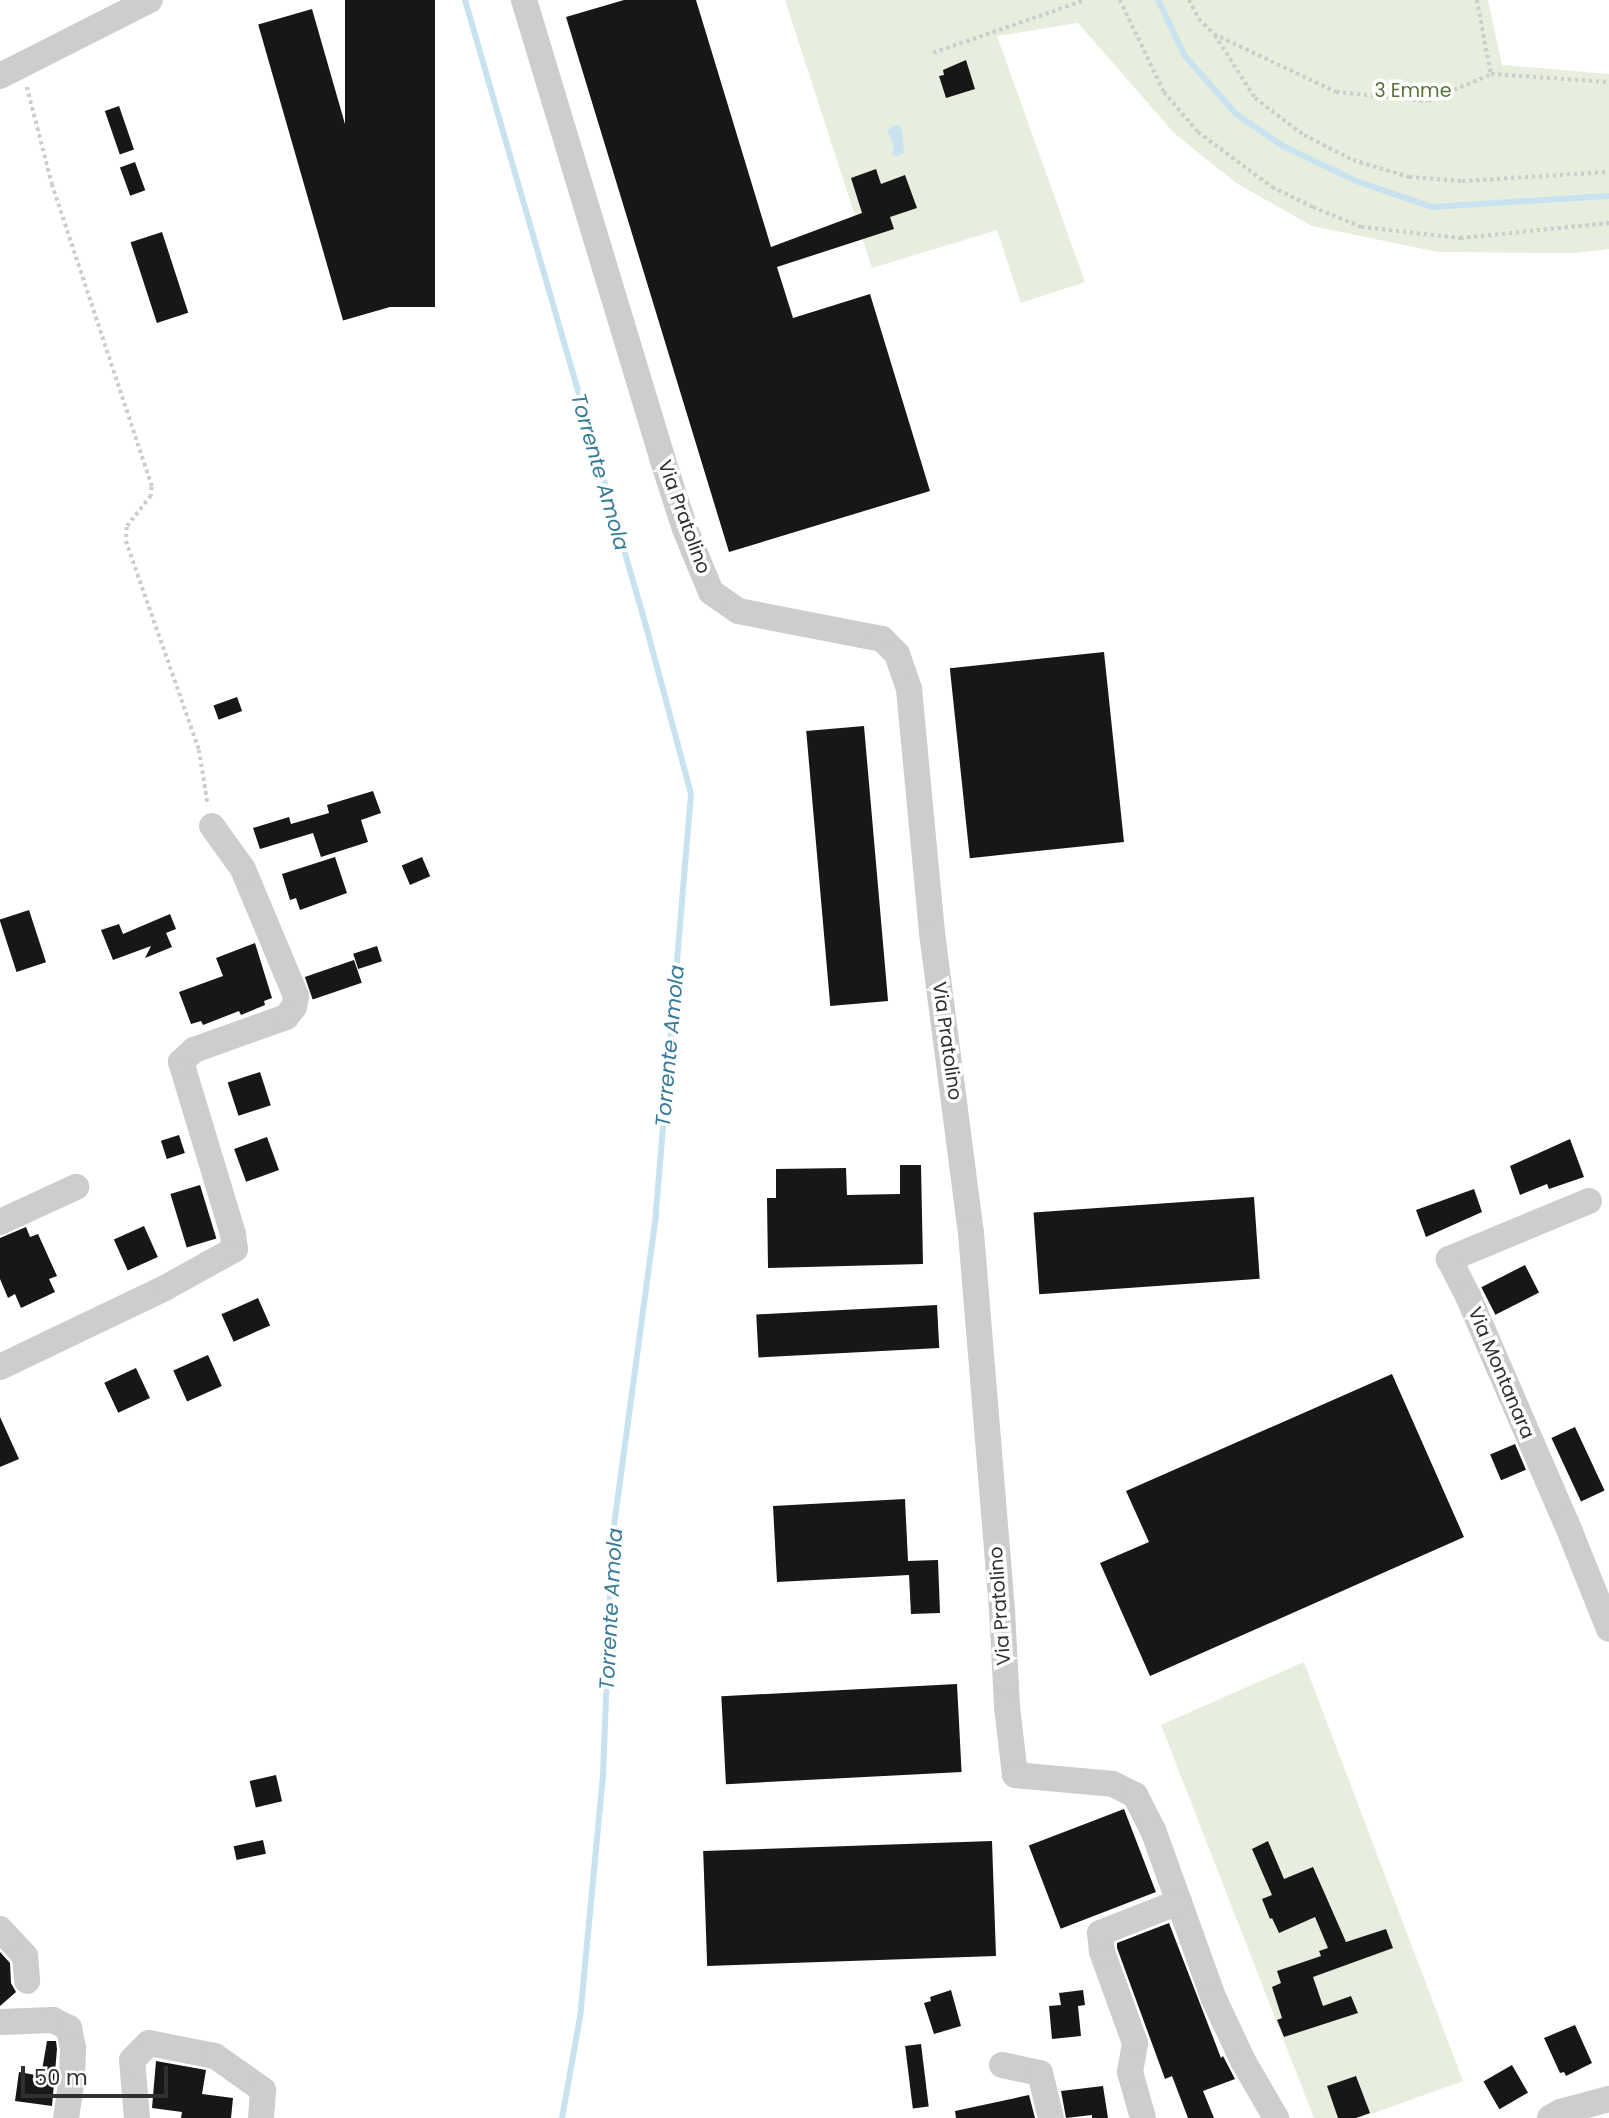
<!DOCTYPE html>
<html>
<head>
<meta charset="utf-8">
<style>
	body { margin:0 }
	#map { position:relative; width:1609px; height:2118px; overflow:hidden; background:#fff; font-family:Poppins,sans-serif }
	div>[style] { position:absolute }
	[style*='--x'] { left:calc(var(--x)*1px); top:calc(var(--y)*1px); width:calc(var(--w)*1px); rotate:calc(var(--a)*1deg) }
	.green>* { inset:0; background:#e7eedd }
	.water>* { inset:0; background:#c8e3ef }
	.stream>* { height:6px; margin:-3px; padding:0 3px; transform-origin:3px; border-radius:3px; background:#c8e3ef }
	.building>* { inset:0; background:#171717; transform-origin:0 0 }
	.path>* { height:3.5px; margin-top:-1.75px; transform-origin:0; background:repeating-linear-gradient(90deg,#cdcdcd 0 3.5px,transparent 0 7px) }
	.minor>* { height:26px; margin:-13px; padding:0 13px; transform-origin:13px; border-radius:13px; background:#cdcdcd }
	span { translate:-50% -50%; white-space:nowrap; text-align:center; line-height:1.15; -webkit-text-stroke:7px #fff; paint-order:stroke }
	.park-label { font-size:19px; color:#577039 }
	.street-label { font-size:19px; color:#303030 }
	.water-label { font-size:21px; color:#367b9a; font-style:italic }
	.scale { position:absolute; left:21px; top:2066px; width:147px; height:32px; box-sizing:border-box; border:4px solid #303030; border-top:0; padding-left:9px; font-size:21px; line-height:24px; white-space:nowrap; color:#303030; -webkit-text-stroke:5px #fff; paint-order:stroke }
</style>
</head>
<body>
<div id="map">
	<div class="green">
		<div style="clip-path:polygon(785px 0,1488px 0,1502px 65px,1609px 74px,1609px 249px,1575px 253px,1438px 252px,1312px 226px,1236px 183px,1174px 133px,1078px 23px,997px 36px,1085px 282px,1021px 303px,997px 230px,872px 268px)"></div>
		<div style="clip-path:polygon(1304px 1662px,1463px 2081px,1360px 2118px,1314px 2118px,1161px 1725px)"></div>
	</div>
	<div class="water">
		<div style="clip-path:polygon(898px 125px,902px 130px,904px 153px,898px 156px,892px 155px,894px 145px,887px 132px,892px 126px)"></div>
	</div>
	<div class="stream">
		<div style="--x:465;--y:0;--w:652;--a:73.87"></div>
		<div style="--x:646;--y:626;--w:174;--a:75"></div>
		<div style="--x:691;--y:794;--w:422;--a:94.8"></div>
		<div style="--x:656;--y:1215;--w:329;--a:97.7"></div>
		<div style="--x:612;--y:1541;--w:234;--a:92.2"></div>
		<div style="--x:603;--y:1775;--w:243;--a:95.4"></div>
		<div style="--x:580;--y:2017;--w:103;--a:100.1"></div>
		<div style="--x:1158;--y:0;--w:62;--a:64.3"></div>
		<div style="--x:1185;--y:56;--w:77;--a:48.7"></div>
		<div style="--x:1236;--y:114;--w:57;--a:34.2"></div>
		<div style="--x:1283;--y:146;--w:81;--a:25.6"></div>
		<div style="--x:1356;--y:181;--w:80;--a:18.9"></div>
		<div style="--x:1432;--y:207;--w:177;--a:-3.6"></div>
	</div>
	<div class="building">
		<div style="left:345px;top:0;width:90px;height:307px"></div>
		<div style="clip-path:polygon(624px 0,696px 0,771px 247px,862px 213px,851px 178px,876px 169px,881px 184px,905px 175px,917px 208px,890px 217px,894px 229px,777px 267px,793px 318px,870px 294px,930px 491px,729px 552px,566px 17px)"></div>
		<div style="left:312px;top:9px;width:308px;height:56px;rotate:74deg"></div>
		<div style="clip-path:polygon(966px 60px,975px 89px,946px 98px,939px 76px,944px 75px,943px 70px)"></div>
		<div style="left:119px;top:106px;width:46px;height:15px;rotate:71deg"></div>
		<div style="left:135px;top:162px;width:30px;height:16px;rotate:70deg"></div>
		<div style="left:162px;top:232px;width:85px;height:33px;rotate:72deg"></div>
		<div style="left:1104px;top:652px;width:191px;height:155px;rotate:84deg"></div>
		<div style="left:237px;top:697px;width:15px;height:25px;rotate:70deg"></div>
		<div style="left:864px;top:726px;width:276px;height:58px;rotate:85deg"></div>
		<div style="clip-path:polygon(373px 791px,381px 813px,361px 820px,368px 842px,321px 857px,313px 833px,260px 849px,253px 828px,289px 817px,291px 824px,329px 813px,327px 805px)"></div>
		<div style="clip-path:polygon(335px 857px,347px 893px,300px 910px,296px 898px,290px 900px,282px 874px)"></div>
		<div style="left:422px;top:857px;width:21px;height:22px;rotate:67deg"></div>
		<div style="left:29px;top:910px;width:55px;height:31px;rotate:72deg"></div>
		<div style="clip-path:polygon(170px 914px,176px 929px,166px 933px,172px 947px,145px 958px,151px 946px,113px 960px,101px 930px,119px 924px,123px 934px)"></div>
		<div style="clip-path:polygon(255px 943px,272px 998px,264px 1001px,265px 1005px,241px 1015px,239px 1011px,203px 1025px,201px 1021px,191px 1024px,179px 992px,223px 976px,216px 958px)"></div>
		<div style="left:377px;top:946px;width:16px;height:25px;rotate:72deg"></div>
		<div style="left:354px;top:960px;width:24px;height:52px;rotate:71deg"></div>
		<div style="left:260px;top:1072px;width:35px;height:34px;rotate:72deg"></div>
		<div style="left:179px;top:1135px;width:19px;height:19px;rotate:72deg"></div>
		<div style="left:267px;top:1137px;width:35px;height:35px;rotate:70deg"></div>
		<div style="clip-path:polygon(1570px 1139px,1584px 1177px,1549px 1189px,1547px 1184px,1520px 1195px,1510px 1166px)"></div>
		<div style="clip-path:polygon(900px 1165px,921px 1165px,923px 1264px,768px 1268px,767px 1198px,776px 1198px,776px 1169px,846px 1168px,847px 1195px,900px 1194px)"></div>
		<div style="left:200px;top:1185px;width:56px;height:31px;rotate:73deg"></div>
		<div style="clip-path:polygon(1474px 1189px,1482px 1212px,1426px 1237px,1416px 1210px)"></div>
		<div style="left:1254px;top:1197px;width:82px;height:221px;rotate:86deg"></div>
		<div style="left:144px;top:1226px;width:34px;height:33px;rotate:66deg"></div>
		<div style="clip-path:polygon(26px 1227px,30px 1237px,38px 1234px,57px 1276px,49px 1279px,55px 1292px,21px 1308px,15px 1294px,8px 1298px,0 1279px,0 1238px)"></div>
		<div style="left:1525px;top:1265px;width:31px;height:49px;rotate:63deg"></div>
		<div style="left:258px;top:1298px;width:30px;height:40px;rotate:66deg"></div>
		<div style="left:937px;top:1305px;width:43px;height:181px;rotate:87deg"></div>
		<div style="left:208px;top:1355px;width:34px;height:38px;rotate:66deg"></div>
		<div style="left:136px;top:1368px;width:33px;height:35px;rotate:65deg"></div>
		<div style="clip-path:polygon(1392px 1374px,1464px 1537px,1150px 1676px,1100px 1563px,1149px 1542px,1126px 1491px)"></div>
		<div style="clip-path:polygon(0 1417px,19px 1459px,0 1467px)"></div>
		<div style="left:1575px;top:1427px;width:70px;height:26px;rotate:65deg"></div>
		<div style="left:1515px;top:1444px;width:28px;height:27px;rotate:67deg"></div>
		<div style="clip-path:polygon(905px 1499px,908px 1561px,938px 1560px,940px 1613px,911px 1614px,909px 1575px,777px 1582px,773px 1506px)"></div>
		<div style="left:957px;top:1684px;width:88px;height:236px;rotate:87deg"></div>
		<div style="left:276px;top:1775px;width:27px;height:27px;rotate:77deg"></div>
		<div style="left:1124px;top:1809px;width:89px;height:102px;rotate:69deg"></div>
		<div style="left:263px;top:1840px;width:14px;height:30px;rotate:78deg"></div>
		<div style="left:992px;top:1841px;width:115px;height:289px;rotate:88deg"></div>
		<div style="clip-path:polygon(1268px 1841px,1284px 1879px,1313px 1867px,1346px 1942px,1386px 1929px,1393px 1948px,1313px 1977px,1323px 2006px,1351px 1996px,1358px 2013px,1284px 2037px,1277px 2020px,1282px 2018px,1272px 1987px,1281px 1983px,1277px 1971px,1321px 1956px,1319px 1951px,1328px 1948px,1315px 1917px,1279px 1933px,1272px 1918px,1270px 1919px,1262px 1899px,1272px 1895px,1252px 1849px)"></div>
		<div style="clip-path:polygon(1169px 1923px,1221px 2058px,1223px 2056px,1235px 2079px,1203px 2091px,1214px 2118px,1188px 2118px,1172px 2076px,1165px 2079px,1117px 1948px,1117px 1943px)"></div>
		<div style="clip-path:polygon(0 1952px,10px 1963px,11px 1983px,16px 1992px,0 2006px)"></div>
		<div style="clip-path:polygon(951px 1990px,961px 2026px,934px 2034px,924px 2003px,931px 2001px,930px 1997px)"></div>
		<div style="clip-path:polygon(1083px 1990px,1085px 2005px,1078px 2006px,1081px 2036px,1052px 2039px,1049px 2006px,1061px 2005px,1059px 1993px)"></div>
		<div style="clip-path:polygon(1575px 2025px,1592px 2063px,1566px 2076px,1564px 2072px,1560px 2073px,1544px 2038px)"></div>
		<div style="clip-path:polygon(47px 2041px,56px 2041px,57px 2049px,52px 2106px,15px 2101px,19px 2072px,41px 2076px)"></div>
		<div style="left:921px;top:2044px;width:63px;height:16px;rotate:83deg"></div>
		<div style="clip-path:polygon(156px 2061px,206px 2070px,202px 2094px,233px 2098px,231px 2118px,181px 2118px,182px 2112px,152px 2108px)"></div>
		<div style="left:1512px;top:2065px;width:32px;height:33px;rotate:60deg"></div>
		<div style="clip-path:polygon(1356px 2076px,1370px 2113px,1356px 2118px,1338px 2118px,1327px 2086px)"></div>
		<div style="clip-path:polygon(1103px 2086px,1108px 2118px,1092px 2118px,1092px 2115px,1066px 2118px,1061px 2091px)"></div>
		<div style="clip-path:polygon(1029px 2095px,1035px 2118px,956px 2118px,955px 2111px)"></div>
	</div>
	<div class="path">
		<div style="--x:1120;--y:0;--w:102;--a:64.4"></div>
		<div style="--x:1164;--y:92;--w:52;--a:49.6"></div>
		<div style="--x:1198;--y:132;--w:92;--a:36.6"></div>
		<div style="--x:1272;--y:187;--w:46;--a:26"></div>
		<div style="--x:1313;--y:207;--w:52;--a:22.6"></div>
		<div style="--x:1361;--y:227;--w:100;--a:6.3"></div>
		<div style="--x:1460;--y:238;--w:150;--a:-5.7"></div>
		<div style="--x:1189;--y:0;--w:21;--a:62"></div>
		<div style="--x:1199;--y:19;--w:21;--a:45"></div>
		<div style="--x:1214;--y:34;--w:135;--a:25.4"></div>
		<div style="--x:1336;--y:92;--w:92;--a:5.6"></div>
		<div style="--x:1428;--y:101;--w:69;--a:-23.2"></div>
		<div style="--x:1491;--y:74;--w:118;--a:3.9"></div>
		<div style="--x:1477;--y:0;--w:75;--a:79.3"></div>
		<div style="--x:1215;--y:35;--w:75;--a:57.6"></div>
		<div style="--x:1255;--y:98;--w:61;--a:37.1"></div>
		<div style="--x:1304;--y:135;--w:55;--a:27"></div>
		<div style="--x:1353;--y:160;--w:59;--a:16.9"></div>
		<div style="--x:1409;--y:177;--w:53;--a:4.3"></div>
		<div style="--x:1462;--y:181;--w:147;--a:-3.5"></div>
		<div style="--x:933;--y:53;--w:161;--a:-19.2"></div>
		<div style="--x:27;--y:87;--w:100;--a:75.5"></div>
		<div style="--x:52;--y:184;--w:319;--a:71.7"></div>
		<div style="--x:152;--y:487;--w:9;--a:96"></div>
		<div style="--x:151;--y:496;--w:39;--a:128"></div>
		<div style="--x:127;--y:527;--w:14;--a:94"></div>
		<div style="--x:126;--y:541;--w:221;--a:70.7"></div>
		<div style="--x:199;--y:750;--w:56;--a:80.7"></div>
	</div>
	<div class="minor">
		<div style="--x:524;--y:0;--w:481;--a:73.2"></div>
		<div style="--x:663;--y:461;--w:71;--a:72.1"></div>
		<div style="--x:685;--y:529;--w:68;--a:67.6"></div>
		<div style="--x:711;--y:592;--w:33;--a:35"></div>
		<div style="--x:738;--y:611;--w:147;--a:11"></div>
		<div style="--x:882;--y:639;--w:21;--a:45"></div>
		<div style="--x:897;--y:654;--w:37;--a:71"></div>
		<div style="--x:909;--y:689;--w:245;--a:84.6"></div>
		<div style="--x:932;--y:933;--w:303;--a:82.6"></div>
		<div style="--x:971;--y:1233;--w:378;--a:85.3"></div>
		<div style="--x:1002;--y:1610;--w:97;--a:87"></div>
		<div style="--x:1007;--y:1707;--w:68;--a:83.3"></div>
		<div style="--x:1015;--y:1775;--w:98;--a:5.2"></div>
		<div style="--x:1113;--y:1784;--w:25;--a:27"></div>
		<div style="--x:1135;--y:1795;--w:39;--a:63"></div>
		<div style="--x:1153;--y:1830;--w:180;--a:70.2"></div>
		<div style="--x:1214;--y:1999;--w:68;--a:64.9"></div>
		<div style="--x:1243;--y:2061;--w:66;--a:59.9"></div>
		<div style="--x:0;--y:76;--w:168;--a:-26.9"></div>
		<div style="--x:1589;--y:1201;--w:152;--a:157.5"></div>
		<div style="--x:1449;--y:1259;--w:42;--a:62.8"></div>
		<div style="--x:1468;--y:1296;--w:246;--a:66.6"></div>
		<div style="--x:1566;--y:1522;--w:115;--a:68.1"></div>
		<div style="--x:0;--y:1222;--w:84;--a:-24.7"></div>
		<div style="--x:0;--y:1367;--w:183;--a:-25.6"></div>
		<div style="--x:165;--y:1288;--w:80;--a:-29.1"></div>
		<div style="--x:235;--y:1249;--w:15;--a:-98"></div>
		<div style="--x:233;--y:1234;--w:180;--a:-106.8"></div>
		<div style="--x:181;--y:1062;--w:18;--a:-43"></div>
		<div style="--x:194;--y:1050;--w:98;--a:-19.7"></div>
		<div style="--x:286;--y:1017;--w:13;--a:-51"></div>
		<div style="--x:294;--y:1007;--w:11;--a:-80"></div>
		<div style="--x:296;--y:996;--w:138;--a:-112.7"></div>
		<div style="--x:243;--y:869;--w:53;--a:-125.8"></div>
		<div style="--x:0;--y:1929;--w:37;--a:47"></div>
		<div style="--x:25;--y:1956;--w:25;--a:85"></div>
		<div style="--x:0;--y:2022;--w:53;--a:-2.2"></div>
		<div style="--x:53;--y:2020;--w:18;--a:27"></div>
		<div style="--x:69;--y:2028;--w:20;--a:79"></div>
		<div style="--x:73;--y:2048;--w:30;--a:92"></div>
		<div style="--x:72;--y:2078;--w:40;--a:98.5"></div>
		<div style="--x:1002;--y:2065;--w:39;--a:12"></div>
		<div style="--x:1040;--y:2073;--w:46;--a:76.3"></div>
		<div style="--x:137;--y:2118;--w:58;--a:-94.9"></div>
		<div style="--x:132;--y:2060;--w:24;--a:-45"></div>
		<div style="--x:149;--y:2043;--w:67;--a:11.1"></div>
		<div style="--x:215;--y:2056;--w:59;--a:35.3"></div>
		<div style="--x:263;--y:2090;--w:28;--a:94"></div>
		<div style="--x:1143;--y:2118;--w:48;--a:-105.8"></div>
		<div style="--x:1130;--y:2072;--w:29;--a:-80"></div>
		<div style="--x:1135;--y:2043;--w:97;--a:-109.9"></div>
		<div style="--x:1102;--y:1952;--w:19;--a:-96"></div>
		<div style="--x:1100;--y:1933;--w:85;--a:-21.4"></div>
		<div style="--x:1550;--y:2118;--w:12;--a:-31"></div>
		<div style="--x:1560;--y:2112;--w:51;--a:-14.9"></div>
	</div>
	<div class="park-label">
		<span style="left:1413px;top:91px">3 Emme</span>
	</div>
	<div class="street-label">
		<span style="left:684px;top:517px;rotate:70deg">Via Pratolino</span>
		<span style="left:947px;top:1041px;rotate:82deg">Via Pratolino</span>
		<span style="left:1501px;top:1373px;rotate:67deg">Via Montanara</span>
		<span style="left:1000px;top:1606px;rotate:-94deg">Via Pratolino</span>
	</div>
	<div class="water-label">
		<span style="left:600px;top:472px;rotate:74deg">Torrente Amola</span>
		<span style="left:670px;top:1046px;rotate:-85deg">Torrente Amola</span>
		<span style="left:611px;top:1609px;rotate:-87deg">Torrente Amola</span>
	</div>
	<div class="scale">50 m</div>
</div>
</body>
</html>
